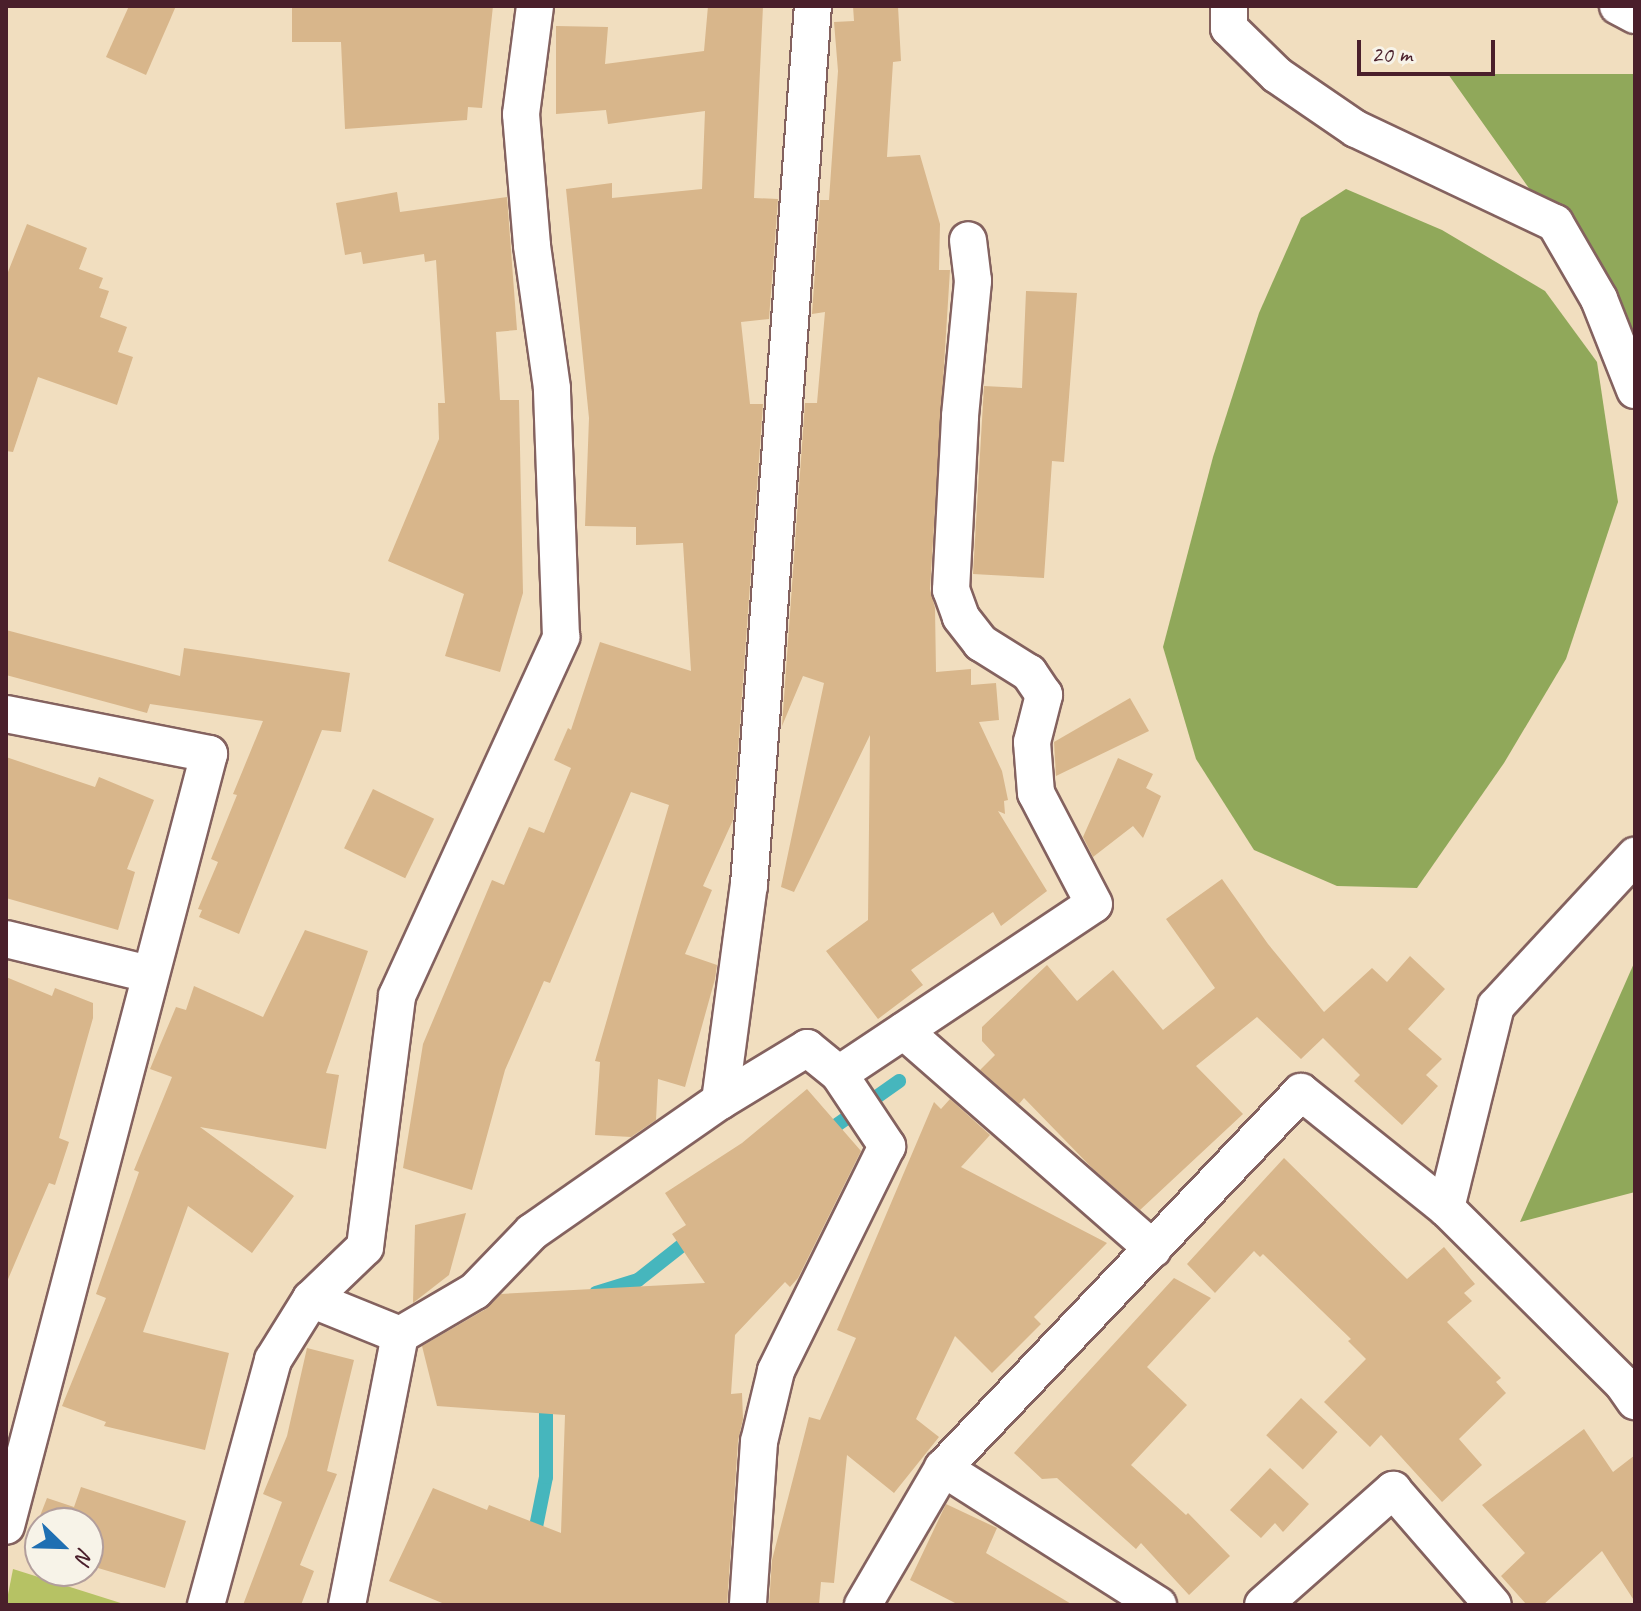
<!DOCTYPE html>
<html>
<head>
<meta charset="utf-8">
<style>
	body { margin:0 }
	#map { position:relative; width:1641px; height:1611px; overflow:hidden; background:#f1debf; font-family:Caveat,sans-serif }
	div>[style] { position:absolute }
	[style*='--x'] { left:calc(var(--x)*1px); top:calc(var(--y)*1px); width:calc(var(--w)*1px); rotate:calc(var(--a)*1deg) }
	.green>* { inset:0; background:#b6c264 }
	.forest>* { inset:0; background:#90a85a }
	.stream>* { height:14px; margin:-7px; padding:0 7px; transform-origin:7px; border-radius:7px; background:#46b6bd }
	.building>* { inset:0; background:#d8b68b; transform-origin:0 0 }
	.roads { filter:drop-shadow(2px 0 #84625f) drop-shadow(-2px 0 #84625f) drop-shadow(0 2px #84625f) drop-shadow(0 -2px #84625f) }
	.street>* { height:36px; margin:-18px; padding:0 18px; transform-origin:18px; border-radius:18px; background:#fff }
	span { translate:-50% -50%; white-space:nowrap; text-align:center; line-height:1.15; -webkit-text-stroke:6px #f7f3e8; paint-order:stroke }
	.frame { position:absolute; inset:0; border:8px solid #4a1f2b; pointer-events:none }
	.north { position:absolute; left:24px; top:1507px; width:80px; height:80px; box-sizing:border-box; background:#f7f3e8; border:2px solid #b29e9c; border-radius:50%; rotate:113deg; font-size:22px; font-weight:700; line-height:32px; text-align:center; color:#4a1f2b }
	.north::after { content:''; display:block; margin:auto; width:28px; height:36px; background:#1f6fb2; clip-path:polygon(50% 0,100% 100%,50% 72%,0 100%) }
	.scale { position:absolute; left:1357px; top:40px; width:138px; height:36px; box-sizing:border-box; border:4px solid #4a1f2b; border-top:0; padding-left:10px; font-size:24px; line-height:28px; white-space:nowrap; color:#4a1f2b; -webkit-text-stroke:6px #f7f3e8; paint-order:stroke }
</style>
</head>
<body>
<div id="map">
	<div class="green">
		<div style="clip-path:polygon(13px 1569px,127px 1605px,6px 1605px)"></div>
	</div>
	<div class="forest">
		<div style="clip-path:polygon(1448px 74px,1635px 74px,1635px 386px,1616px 311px)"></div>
		<div style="clip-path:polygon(1346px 189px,1442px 230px,1545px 291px,1597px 362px,1618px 502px,1566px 659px,1504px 763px,1417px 888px,1337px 886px,1254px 850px,1196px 759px,1163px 647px,1213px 457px,1259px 313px,1301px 218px)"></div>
		<div style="clip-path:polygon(1635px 961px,1635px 1192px,1520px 1222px)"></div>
	</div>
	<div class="stream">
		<div style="--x:824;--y:1134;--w:92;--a:-35.2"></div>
		<div style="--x:596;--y:1293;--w:44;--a:-17.2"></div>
		<div style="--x:638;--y:1280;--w:71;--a:-38.2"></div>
		<div style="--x:533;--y:1542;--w:66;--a:-78.7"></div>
		<div style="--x:546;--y:1477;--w:81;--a:-90"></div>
	</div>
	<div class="building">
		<div style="clip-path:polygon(129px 6px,176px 6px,146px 75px,106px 57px)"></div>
		<div style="clip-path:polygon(292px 6px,493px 6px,482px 108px,468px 107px,467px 120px,345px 129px,341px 42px,292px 42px)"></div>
		<div style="clip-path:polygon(708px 6px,763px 6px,754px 198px,778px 199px,769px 319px,741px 322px,750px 404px,763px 404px,733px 820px,703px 886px,712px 890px,685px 954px,717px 965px,715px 979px,685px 1087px,658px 1079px,656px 1120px,631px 1137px,595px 1135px,600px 1062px,595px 1061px,669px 805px,631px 792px,550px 983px,544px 981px,505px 1070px,472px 1190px,403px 1168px,423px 1044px,492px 880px,504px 885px,529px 827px,544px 833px,571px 768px,554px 760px,568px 728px,571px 730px,600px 642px,691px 671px,683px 543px,636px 545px,636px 527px,585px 526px,589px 418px,566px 189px,612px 183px,612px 198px,702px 189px,705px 111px,608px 124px,606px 110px,556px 114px,556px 26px,608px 27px,605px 64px,704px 51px)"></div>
		<div style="clip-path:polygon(853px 6px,898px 6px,901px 61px,893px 62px,887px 157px,920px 155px,940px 224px,939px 270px,950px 270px,930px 589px,935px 608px,936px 672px,971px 669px,971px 685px,996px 683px,999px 720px,979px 722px,1002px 771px,1008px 800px,1004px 801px,1005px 814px,998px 811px,1047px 891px,1001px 926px,993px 912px,911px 970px,923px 985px,878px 1019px,826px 951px,868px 920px,870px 735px,794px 892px,781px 887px,824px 683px,803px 676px,782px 726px,805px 403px,817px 403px,825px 312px,812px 314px,820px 200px,829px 200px,838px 71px,834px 22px,854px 21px)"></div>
		<div style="clip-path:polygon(397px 192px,400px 212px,507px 197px,517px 330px,496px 332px,500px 400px,519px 400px,523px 593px,500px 672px,445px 656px,464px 594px,388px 561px,439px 439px,438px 403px,445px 403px,436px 260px,425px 262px,424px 254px,363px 264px,361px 252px,345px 255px,336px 203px)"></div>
		<div style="clip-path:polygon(27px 224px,87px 248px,79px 269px,103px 278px,99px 288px,109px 291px,100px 317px,127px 327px,118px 352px,133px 357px,117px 405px,38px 377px,13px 452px,6px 451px,6px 277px)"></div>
		<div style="clip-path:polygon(1026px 291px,1077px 293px,1064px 462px,1052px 461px,1044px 578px,973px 574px,984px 386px,1022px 388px)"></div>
		<div style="clip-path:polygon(6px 630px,180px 676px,184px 648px,350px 673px,341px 732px,322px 730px,239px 934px,199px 917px,202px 910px,198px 909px,218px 862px,211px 859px,237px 795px,233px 794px,263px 721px,150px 704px,147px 713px,6px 675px)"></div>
		<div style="clip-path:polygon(1130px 698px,1149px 731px,1056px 776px,1054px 742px)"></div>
		<div style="clip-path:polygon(6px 757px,95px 787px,99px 777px,154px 800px,127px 869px,135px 872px,118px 930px,6px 898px)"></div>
		<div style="clip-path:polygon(1118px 758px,1153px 774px,1146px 788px,1161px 796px,1143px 838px,1133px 826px,1093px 857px,1083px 837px)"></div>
		<div style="left:373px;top:789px;width:68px;height:66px;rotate:26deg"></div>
		<div style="clip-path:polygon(1222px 879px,1268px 944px,1324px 1012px,1372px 968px,1387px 982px,1410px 956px,1445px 989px,1408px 1029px,1442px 1059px,1426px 1075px,1438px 1086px,1402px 1125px,1354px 1081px,1360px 1075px,1323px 1038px,1301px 1059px,1257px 1017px,1196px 1066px,1243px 1114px,1140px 1210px,1093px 1169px,1024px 1098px,1019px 1104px,980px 1070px,995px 1055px,982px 1041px,982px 1027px,1047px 965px,1077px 1001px,1113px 970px,1163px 1030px,1215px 988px,1166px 919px)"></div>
		<div style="clip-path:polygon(305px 930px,368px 951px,326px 1073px,339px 1075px,326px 1149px,200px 1127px,294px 1196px,252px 1253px,188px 1206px,143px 1332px,229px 1353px,205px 1450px,104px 1426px,106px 1422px,62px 1406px,106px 1298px,96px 1294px,139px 1172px,134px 1170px,172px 1077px,150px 1069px,176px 1007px,186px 1010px,194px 986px,263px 1017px)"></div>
		<div style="clip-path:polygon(6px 977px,52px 996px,55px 988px,93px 1003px,93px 1018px,59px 1138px,69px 1142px,55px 1185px,49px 1183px,6px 1284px)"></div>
		<div style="clip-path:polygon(807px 1089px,861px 1151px,798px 1278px,790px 1287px,785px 1282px,735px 1335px,731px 1394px,742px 1393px,743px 1419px,738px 1441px,727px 1605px,447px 1605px,389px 1581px,433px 1488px,487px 1510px,489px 1505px,561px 1533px,565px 1415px,437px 1406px,422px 1346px,486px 1309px,501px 1294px,705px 1283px,672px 1234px,686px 1225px,665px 1193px,742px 1143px)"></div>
		<div style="clip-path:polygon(950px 1099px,990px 1135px,961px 1167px,1107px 1243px,1034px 1317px,1041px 1324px,992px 1373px,955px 1336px,916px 1419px,939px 1437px,894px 1493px,847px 1455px,834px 1583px,821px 1582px,819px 1605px,769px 1605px,772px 1560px,809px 1417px,820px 1420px,856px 1338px,837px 1330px,934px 1102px,941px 1109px)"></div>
		<div style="clip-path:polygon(1284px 1158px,1407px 1279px,1444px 1247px,1475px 1284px,1464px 1293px,1472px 1301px,1447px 1322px,1501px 1378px,1496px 1382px,1506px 1393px,1459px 1439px,1482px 1465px,1442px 1502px,1381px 1435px,1370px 1447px,1324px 1402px,1366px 1359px,1348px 1341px,1351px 1339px,1263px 1254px,1260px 1257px,1254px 1251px,1215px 1293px,1187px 1264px)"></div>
		<div style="clip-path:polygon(466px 1213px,449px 1275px,413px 1303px,415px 1225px)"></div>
		<div style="clip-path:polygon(1174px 1278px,1211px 1298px,1147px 1367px,1187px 1405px,1131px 1465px,1186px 1515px,1188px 1513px,1230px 1556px,1189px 1595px,1141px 1543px,1136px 1549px,1057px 1478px,1042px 1479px,1014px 1453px)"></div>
		<div style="clip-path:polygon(307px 1348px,354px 1360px,327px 1471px,337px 1474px,300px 1565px,314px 1571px,301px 1605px,243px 1605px,282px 1502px,263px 1494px,287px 1436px)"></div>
		<div style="left:1301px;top:1398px;width:50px;height:51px;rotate:43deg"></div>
		<div style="clip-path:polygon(1584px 1429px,1613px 1472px,1635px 1455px,1635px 1602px,1602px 1551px,1543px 1605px,1527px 1605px,1501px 1576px,1525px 1553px,1482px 1505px)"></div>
		<div style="clip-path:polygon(1270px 1468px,1309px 1504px,1283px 1532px,1275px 1523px,1261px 1538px,1230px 1510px)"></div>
		<div style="clip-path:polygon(81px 1487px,186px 1521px,165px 1588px,88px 1565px,88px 1523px,40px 1523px,40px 1548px,29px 1544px,47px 1498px,74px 1507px)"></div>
		<div style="clip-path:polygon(946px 1504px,997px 1528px,986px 1553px,1073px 1605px,959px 1605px,910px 1580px)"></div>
	</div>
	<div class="roads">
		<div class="street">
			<div style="--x:1229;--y:6;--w:22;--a:90"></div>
			<div style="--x:1229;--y:28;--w:67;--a:44.4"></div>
			<div style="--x:1277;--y:75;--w:96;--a:34.4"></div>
			<div style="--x:1356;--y:129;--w:220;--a:25.3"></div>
			<div style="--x:1555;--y:223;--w:88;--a:59.9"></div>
			<div style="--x:1599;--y:299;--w:98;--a:68.4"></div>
			<div style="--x:1618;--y:6;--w:19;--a:28"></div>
			<div style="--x:6;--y:714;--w:207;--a:11.1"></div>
			<div style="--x:209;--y:754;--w:798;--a:104.73"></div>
			<div style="--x:6;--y:939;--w:147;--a:13.8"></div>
			<div style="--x:904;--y:1031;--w:331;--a:41.2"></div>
			<div style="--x:839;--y:1074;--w:306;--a:-33.7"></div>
			<div style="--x:1094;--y:904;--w:125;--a:-117.6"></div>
			<div style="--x:1036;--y:793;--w:51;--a:-94.5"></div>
			<div style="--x:1032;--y:742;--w:49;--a:-75.7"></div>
			<div style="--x:1044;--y:695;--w:27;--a:-124"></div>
			<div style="--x:1029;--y:673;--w:57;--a:-148"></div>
			<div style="--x:981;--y:643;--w:33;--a:-128"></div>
			<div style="--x:961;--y:617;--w:29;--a:-110"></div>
			<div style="--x:951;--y:590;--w:174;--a:-87"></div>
			<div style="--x:960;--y:416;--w:136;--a:-84.5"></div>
			<div style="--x:973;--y:281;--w:41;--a:-97"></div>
			<div style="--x:720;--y:1101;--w:218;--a:-82.4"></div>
			<div style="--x:749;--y:885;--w:881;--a:-85.84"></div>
			<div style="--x:1446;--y:1208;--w:208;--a:-76.1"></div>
			<div style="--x:1496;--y:1006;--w:205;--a:-47.2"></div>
			<div style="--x:311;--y:1299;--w:96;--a:22"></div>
			<div style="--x:943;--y:1468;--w:255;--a:32.5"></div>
			<div style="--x:206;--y:1605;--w:254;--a:-74.7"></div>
			<div style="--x:273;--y:1360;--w:72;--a:-58.1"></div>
			<div style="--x:311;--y:1299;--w:75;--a:-43.9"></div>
			<div style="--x:365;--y:1247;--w:253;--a:-82.7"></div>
			<div style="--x:397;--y:996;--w:395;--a:-65.4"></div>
			<div style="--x:561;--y:637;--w:249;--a:-92.1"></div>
			<div style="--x:552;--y:388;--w:144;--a:-98"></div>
			<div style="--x:532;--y:245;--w:131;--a:-94.8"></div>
			<div style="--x:521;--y:114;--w:109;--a:-82.6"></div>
			<div style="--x:347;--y:1605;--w:275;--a:-78.9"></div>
			<div style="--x:400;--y:1335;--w:87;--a:-30.4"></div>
			<div style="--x:475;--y:1291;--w:82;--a:-46"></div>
			<div style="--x:532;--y:1232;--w:229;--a:-34.9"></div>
			<div style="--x:720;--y:1101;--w:102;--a:-31.3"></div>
			<div style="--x:807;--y:1048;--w:41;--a:39.1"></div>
			<div style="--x:839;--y:1074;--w:87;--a:56.3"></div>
			<div style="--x:887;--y:1146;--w:251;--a:116.3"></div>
			<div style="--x:776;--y:1371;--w:73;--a:103.5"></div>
			<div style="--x:759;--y:1442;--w:163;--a:93.9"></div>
			<div style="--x:863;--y:1605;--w:159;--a:-59.7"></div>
			<div style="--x:943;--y:1468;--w:519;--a:-46.4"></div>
			<div style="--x:1301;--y:1092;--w:186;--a:38.7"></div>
			<div style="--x:1446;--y:1208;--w:250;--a:44.8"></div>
			<div style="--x:1623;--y:1384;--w:21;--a:55"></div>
			<div style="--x:1263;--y:1605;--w:174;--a:-41.5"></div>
			<div style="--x:1393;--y:1490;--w:152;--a:49"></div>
		</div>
	</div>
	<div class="frame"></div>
	<div class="north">N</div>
	<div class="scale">20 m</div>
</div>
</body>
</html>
